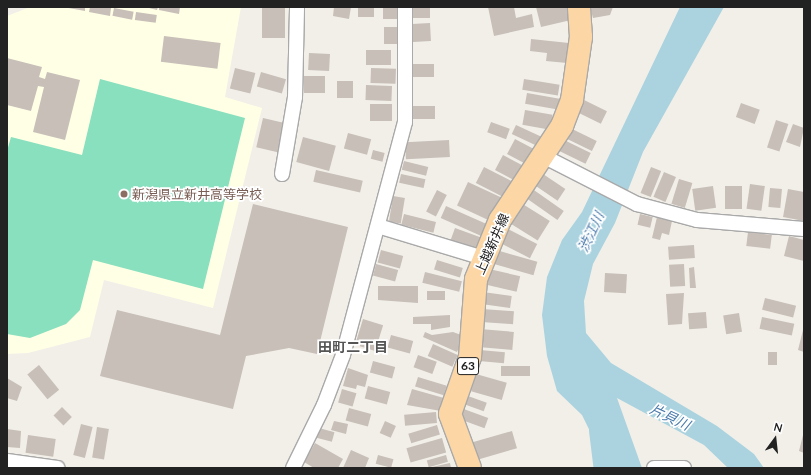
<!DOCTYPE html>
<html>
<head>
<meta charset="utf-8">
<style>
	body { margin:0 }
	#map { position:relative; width:811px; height:475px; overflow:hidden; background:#f2efe9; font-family:Lato,"Noto Sans JP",sans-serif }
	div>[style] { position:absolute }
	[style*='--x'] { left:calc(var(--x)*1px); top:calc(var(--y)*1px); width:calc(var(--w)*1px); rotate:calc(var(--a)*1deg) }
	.education>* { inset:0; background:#ffffe5 }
	.pitch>* { inset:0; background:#88e0be }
	.water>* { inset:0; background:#aad3df }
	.river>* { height:23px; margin:-11.5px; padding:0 11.5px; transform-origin:11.5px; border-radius:11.5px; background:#aad3df }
	.building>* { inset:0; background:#c7bfb8; transform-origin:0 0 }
	.roads { filter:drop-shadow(1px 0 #a9a9a9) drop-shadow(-1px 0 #a9a9a9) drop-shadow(0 1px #a9a9a9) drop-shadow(0 -1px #a9a9a9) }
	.street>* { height:14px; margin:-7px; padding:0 7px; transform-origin:7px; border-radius:7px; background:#fff }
	.primary>* { height:22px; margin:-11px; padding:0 11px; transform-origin:11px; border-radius:11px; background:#fcd6a4 }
	.dots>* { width:11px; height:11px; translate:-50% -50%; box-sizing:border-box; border:2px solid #fff; border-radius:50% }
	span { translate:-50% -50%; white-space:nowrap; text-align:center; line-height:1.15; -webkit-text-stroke:3.5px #fff; paint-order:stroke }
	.shield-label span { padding:1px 3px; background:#fff; border:1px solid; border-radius:3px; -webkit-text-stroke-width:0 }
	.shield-label { font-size:12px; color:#222; font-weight:700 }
	.education-label { font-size:13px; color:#785e54 }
	.left { translate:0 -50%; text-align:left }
	.street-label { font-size:13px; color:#222 }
	.water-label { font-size:14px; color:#4a7aab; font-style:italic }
	.neighbourhood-label { font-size:14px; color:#555; font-weight:700 }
	.frame { position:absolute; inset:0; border:8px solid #222; pointer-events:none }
	.north { position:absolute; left:755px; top:419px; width:40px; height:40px; -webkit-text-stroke:3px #fff; paint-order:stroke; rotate:15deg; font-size:11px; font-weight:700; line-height:16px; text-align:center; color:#222 }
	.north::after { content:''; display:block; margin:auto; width:14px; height:18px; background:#222; clip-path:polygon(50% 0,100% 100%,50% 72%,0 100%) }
</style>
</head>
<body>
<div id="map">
	<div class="education">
		<div style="clip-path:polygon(30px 7px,241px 7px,225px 97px,262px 108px,213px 308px,104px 280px,90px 337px,28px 353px,7px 354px,7px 16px)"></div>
	</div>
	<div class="pitch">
		<div style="clip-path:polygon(100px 79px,245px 118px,203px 289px,93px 260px,80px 310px,66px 324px,30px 338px,7px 334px,7px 151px,11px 137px,82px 155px)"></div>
	</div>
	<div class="water">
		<div style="clip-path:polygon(680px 7px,724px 7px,643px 152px,615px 223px,593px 264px,584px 301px,586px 333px,611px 363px,717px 426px,754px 454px,764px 468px,728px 468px,704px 445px,617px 398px,642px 468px,608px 468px,582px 415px,557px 391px,547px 356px,542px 315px,547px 277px,562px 240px,582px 212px)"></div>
	</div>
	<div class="river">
		<div style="--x:600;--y:430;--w:38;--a:83"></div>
	</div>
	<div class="building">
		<div style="clip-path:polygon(63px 7px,85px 7px,85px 11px)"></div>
		<div style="clip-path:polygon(90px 7px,111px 8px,110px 16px,89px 12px)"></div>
		<div style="clip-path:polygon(145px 7px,158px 7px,157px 10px)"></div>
		<div style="clip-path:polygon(159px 7px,180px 7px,179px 14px,159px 10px)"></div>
		<div style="left:262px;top:7px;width:23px;height:31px"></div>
		<div style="clip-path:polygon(334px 7px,351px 7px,349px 19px,333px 16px)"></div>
		<div style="left:358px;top:7px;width:16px;height:10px"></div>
		<div style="left:383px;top:7px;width:15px;height:12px"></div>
		<div style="left:411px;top:7px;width:19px;height:11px"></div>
		<div style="clip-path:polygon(488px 7px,514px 7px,516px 18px,532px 14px,534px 27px,494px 36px)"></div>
		<div style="clip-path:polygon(536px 7px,568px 7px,571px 20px,541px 27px)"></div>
		<div style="clip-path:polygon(590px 7px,613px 7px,610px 15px,593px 18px)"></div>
		<div style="left:114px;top:8px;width:20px;height:8px;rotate:11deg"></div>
		<div style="left:136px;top:12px;width:21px;height:8px;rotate:8deg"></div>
		<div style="left:430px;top:23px;width:18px;height:18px;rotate:87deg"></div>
		<div style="left:384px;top:27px;width:15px;height:17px"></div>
		<div style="left:164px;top:36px;width:57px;height:26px;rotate:7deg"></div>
		<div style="clip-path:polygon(531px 39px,569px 43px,567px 63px,546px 61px,547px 53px,530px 51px)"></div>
		<div style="left:366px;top:50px;width:25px;height:15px"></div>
		<div style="left:309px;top:53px;width:21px;height:17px;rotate:3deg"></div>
		<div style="clip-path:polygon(7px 58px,42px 67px,39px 77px,45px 79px,47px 72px,80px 80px,65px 140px,33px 132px,44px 87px,38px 86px,31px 111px,7px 105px)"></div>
		<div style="left:412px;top:64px;width:22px;height:13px"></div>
		<div style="left:235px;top:68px;width:21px;height:21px;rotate:14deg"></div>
		<div style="left:371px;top:68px;width:25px;height:15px;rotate:2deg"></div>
		<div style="left:261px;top:72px;width:26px;height:15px;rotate:16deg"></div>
		<div style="left:304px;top:76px;width:21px;height:17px"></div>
		<div style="left:524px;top:79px;width:36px;height:11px;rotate:9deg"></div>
		<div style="left:353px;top:81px;width:17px;height:16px;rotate:90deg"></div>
		<div style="left:366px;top:85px;width:26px;height:15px;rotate:2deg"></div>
		<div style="left:527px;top:93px;width:36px;height:11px;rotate:10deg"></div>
		<div style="left:580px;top:98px;width:30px;height:14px;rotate:26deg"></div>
		<div style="left:741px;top:103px;width:20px;height:15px;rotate:20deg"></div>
		<div style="left:370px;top:104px;width:22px;height:17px"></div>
		<div style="left:412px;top:106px;width:23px;height:13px"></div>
		<div style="left:525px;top:110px;width:28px;height:15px;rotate:10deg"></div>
		<div style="left:263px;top:118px;width:22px;height:30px;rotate:13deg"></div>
		<div style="left:776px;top:120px;width:13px;height:29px;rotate:18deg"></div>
		<div style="left:491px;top:122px;width:20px;height:11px;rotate:20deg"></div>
		<div style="clip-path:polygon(793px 124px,804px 128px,800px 147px,786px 142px)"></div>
		<div style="left:516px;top:125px;width:31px;height:10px;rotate:25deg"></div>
		<div style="left:568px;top:127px;width:32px;height:11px;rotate:26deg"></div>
		<div style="left:348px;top:133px;width:24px;height:16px;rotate:15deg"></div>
		<div style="left:303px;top:137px;width:34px;height:26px;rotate:15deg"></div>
		<div style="left:515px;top:139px;width:24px;height:17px;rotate:28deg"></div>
		<div style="left:562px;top:139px;width:32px;height:12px;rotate:26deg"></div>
		<div style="left:449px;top:140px;width:17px;height:44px;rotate:87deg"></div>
		<div style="left:373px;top:150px;width:12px;height:9px;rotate:14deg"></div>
		<div style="left:503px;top:155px;width:24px;height:17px;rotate:28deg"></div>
		<div style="left:404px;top:161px;width:25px;height:9px;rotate:14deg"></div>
		<div style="left:484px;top:167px;width:34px;height:18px;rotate:27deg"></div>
		<div style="left:651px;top:167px;width:11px;height:28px;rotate:22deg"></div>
		<div style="left:316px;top:170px;width:48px;height:12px;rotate:13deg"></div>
		<div style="left:664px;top:172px;width:13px;height:27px;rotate:23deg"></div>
		<div style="left:401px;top:174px;width:25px;height:9px;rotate:12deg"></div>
		<div style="left:543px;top:174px;width:27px;height:14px;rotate:34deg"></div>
		<div style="left:679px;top:179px;width:14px;height:26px;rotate:17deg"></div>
		<div style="left:468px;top:182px;width:38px;height:26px;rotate:25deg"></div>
		<div style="left:750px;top:184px;width:15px;height:25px;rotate:8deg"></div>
		<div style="left:713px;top:186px;width:22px;height:21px;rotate:82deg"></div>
		<div style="left:725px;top:186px;width:17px;height:23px"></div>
		<div style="left:531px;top:188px;width:40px;height:11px;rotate:35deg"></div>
		<div style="left:770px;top:188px;width:12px;height:19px;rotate:5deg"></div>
		<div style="clip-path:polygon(788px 189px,804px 192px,804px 221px,783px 217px)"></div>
		<div style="left:437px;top:190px;width:11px;height:24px;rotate:27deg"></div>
		<div style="left:393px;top:196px;width:12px;height:26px;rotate:9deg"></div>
		<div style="left:521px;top:203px;width:34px;height:23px;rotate:32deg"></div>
		<div style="clip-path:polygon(253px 204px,348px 227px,317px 354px,289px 348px,246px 356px,233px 409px,100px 376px,117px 310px,220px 335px)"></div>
		<div style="left:446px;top:206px;width:45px;height:13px;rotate:24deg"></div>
		<div style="left:404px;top:214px;width:33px;height:11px;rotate:14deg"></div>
		<div style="left:640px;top:214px;width:13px;height:11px;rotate:13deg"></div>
		<div style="clip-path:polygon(657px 217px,672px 221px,669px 235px,662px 233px,660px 240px,652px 238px)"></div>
		<div style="left:455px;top:228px;width:27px;height:13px;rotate:20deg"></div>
		<div style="left:506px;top:228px;width:35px;height:16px;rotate:27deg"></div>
		<div style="left:748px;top:232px;width:24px;height:14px;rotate:7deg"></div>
		<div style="clip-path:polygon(789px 236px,804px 240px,804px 261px,784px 256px)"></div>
		<div style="left:694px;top:245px;width:13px;height:26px;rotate:86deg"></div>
		<div style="left:381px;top:250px;width:23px;height:13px;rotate:15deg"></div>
		<div style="left:496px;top:250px;width:43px;height:14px;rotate:16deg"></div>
		<div style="left:437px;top:260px;width:27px;height:10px;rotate:17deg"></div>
		<div style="left:376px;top:264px;width:23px;height:12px;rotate:15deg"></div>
		<div style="left:684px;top:264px;width:22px;height:15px;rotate:87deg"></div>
		<div style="clip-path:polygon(694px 267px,696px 288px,690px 288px,689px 268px)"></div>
		<div style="left:489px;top:269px;width:32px;height:16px;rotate:13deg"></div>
		<div style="left:425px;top:272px;width:38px;height:11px;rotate:14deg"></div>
		<div style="left:605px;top:273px;width:22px;height:19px;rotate:3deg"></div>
		<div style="clip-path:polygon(378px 286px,418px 286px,418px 303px,378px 300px)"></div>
		<div style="left:445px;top:291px;width:9px;height:18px;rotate:90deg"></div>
		<div style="left:483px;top:292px;width:29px;height:12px;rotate:8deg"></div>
		<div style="clip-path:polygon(684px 293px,682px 324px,668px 325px,666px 294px)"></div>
		<div style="left:765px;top:298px;width:32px;height:12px;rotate:14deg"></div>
		<div style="left:482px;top:309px;width:32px;height:13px;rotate:4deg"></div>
		<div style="left:706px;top:312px;width:16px;height:18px;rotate:86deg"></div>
		<div style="left:739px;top:313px;width:19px;height:16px;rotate:81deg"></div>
		<div style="clip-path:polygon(450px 315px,450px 327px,431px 330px,431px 324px,413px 324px,413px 317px)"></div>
		<div style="left:762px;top:317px;width:33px;height:12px;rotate:12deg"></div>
		<div style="left:363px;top:319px;width:21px;height:27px;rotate:17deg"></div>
		<div style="clip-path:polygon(804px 326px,804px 352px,798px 350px)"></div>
		<div style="left:480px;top:329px;width:34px;height:18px;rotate:5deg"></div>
		<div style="clip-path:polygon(425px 332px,432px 335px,453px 332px,464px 336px,457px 352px,423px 337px)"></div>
		<div style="left:391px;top:335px;width:23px;height:13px;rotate:15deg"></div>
		<div style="left:433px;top:344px;width:27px;height:13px;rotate:24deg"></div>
		<div style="left:480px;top:350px;width:25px;height:11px;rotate:5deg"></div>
		<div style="left:768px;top:352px;width:9px;height:13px"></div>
		<div style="left:418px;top:355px;width:20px;height:13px;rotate:20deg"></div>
		<div style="left:373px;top:361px;width:23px;height:12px;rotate:15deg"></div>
		<div style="left:39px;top:365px;width:32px;height:15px;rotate:51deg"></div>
		<div style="left:501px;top:366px;width:29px;height:10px"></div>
		<div style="clip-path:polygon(348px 368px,368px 375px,365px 387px,357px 385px,356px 389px,343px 386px)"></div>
		<div style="left:476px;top:374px;width:32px;height:18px;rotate:16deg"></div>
		<div style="left:418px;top:377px;width:30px;height:10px;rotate:17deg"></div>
		<div style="clip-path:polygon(7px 378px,22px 387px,17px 401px,7px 398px)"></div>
		<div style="left:368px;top:386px;width:23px;height:13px;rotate:15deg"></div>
		<div style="left:342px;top:389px;width:15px;height:14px;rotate:16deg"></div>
		<div style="clip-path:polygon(412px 389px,444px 398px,441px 411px,407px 405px)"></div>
		<div style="left:468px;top:396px;width:20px;height:9px;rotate:20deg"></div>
		<div style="left:62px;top:407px;width:14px;height:12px;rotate:45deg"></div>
		<div style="left:349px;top:408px;width:23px;height:13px;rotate:15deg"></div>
		<div style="left:461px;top:408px;width:29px;height:11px;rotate:20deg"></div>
		<div style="left:436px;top:412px;width:11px;height:32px;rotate:85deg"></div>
		<div style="clip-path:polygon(334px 421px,348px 424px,346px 434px,331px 430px)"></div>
		<div style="left:385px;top:421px;width:12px;height:13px;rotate:24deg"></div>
		<div style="left:81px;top:424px;width:12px;height:32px;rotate:14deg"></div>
		<div style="left:437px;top:425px;width:10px;height:30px;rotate:73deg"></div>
		<div style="left:97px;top:427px;width:12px;height:31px;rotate:9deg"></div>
		<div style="left:319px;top:428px;width:16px;height:10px;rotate:15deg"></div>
		<div style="clip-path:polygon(7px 429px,21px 431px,20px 448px,7px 447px)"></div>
		<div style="left:512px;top:431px;width:18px;height:42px;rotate:74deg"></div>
		<div style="left:28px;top:435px;width:28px;height:18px;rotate:8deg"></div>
		<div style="clip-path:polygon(803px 435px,804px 435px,804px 453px,799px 451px)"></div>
		<div style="left:442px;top:438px;width:15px;height:37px;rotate:74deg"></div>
		<div style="clip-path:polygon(315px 443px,343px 459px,338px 468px,314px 468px,304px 462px)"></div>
		<div style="clip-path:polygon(351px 450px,369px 458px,365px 468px,343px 468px)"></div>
		<div style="left:378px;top:455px;width:16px;height:9px;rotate:15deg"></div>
		<div style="left:446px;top:455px;width:7px;height:20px;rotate:74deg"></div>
		<div style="clip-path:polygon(450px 463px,451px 468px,432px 468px,432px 467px)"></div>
	</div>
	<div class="roads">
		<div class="street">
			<div style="--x:543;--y:156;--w:106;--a:27.1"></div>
			<div style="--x:637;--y:204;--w:62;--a:14.9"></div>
			<div style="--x:697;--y:220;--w:107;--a:4.8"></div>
			<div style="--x:282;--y:174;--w:78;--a:-80.4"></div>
			<div style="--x:295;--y:97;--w:90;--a:-88.7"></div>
			<div style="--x:378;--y:226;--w:110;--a:16.9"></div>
			<div style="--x:7;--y:461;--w:51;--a:7.8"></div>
			<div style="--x:293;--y:468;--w:70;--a:-63.8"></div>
			<div style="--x:324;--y:405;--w:53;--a:-69.2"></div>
			<div style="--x:343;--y:355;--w:241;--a:-75.1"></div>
			<div style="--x:405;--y:122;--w:115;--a:-90"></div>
			<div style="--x:654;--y:468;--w:30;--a:0"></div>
		</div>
		<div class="primary">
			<div style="--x:470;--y:468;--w:58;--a:-110.3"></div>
			<div style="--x:450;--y:414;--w:60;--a:-70.7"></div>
			<div style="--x:470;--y:357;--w:78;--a:-85.6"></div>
			<div style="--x:476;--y:279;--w:64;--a:-67.9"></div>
			<div style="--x:500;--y:220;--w:113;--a:-56.6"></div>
			<div style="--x:562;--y:126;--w:28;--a:-69"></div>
			<div style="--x:572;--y:100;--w:64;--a:-81.9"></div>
			<div style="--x:581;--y:37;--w:30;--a:-94"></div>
		</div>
	</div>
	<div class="dots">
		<div style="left:124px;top:194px;background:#8d6e63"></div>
	</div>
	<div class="shield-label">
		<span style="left:468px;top:366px">63</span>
	</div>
	<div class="education-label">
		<span class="left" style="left:132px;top:194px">新潟県立新井高等学校</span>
	</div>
	<div class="street-label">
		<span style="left:492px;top:244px;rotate:-66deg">上越新井線</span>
	</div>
	<div class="water-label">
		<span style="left:591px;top:232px;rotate:-65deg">渋江川</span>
		<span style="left:670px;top:417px;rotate:25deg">片貝川</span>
	</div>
	<div class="neighbourhood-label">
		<span style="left:353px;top:347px">田町二丁目</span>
	</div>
	<div class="frame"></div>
	<div class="north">N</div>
</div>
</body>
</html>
